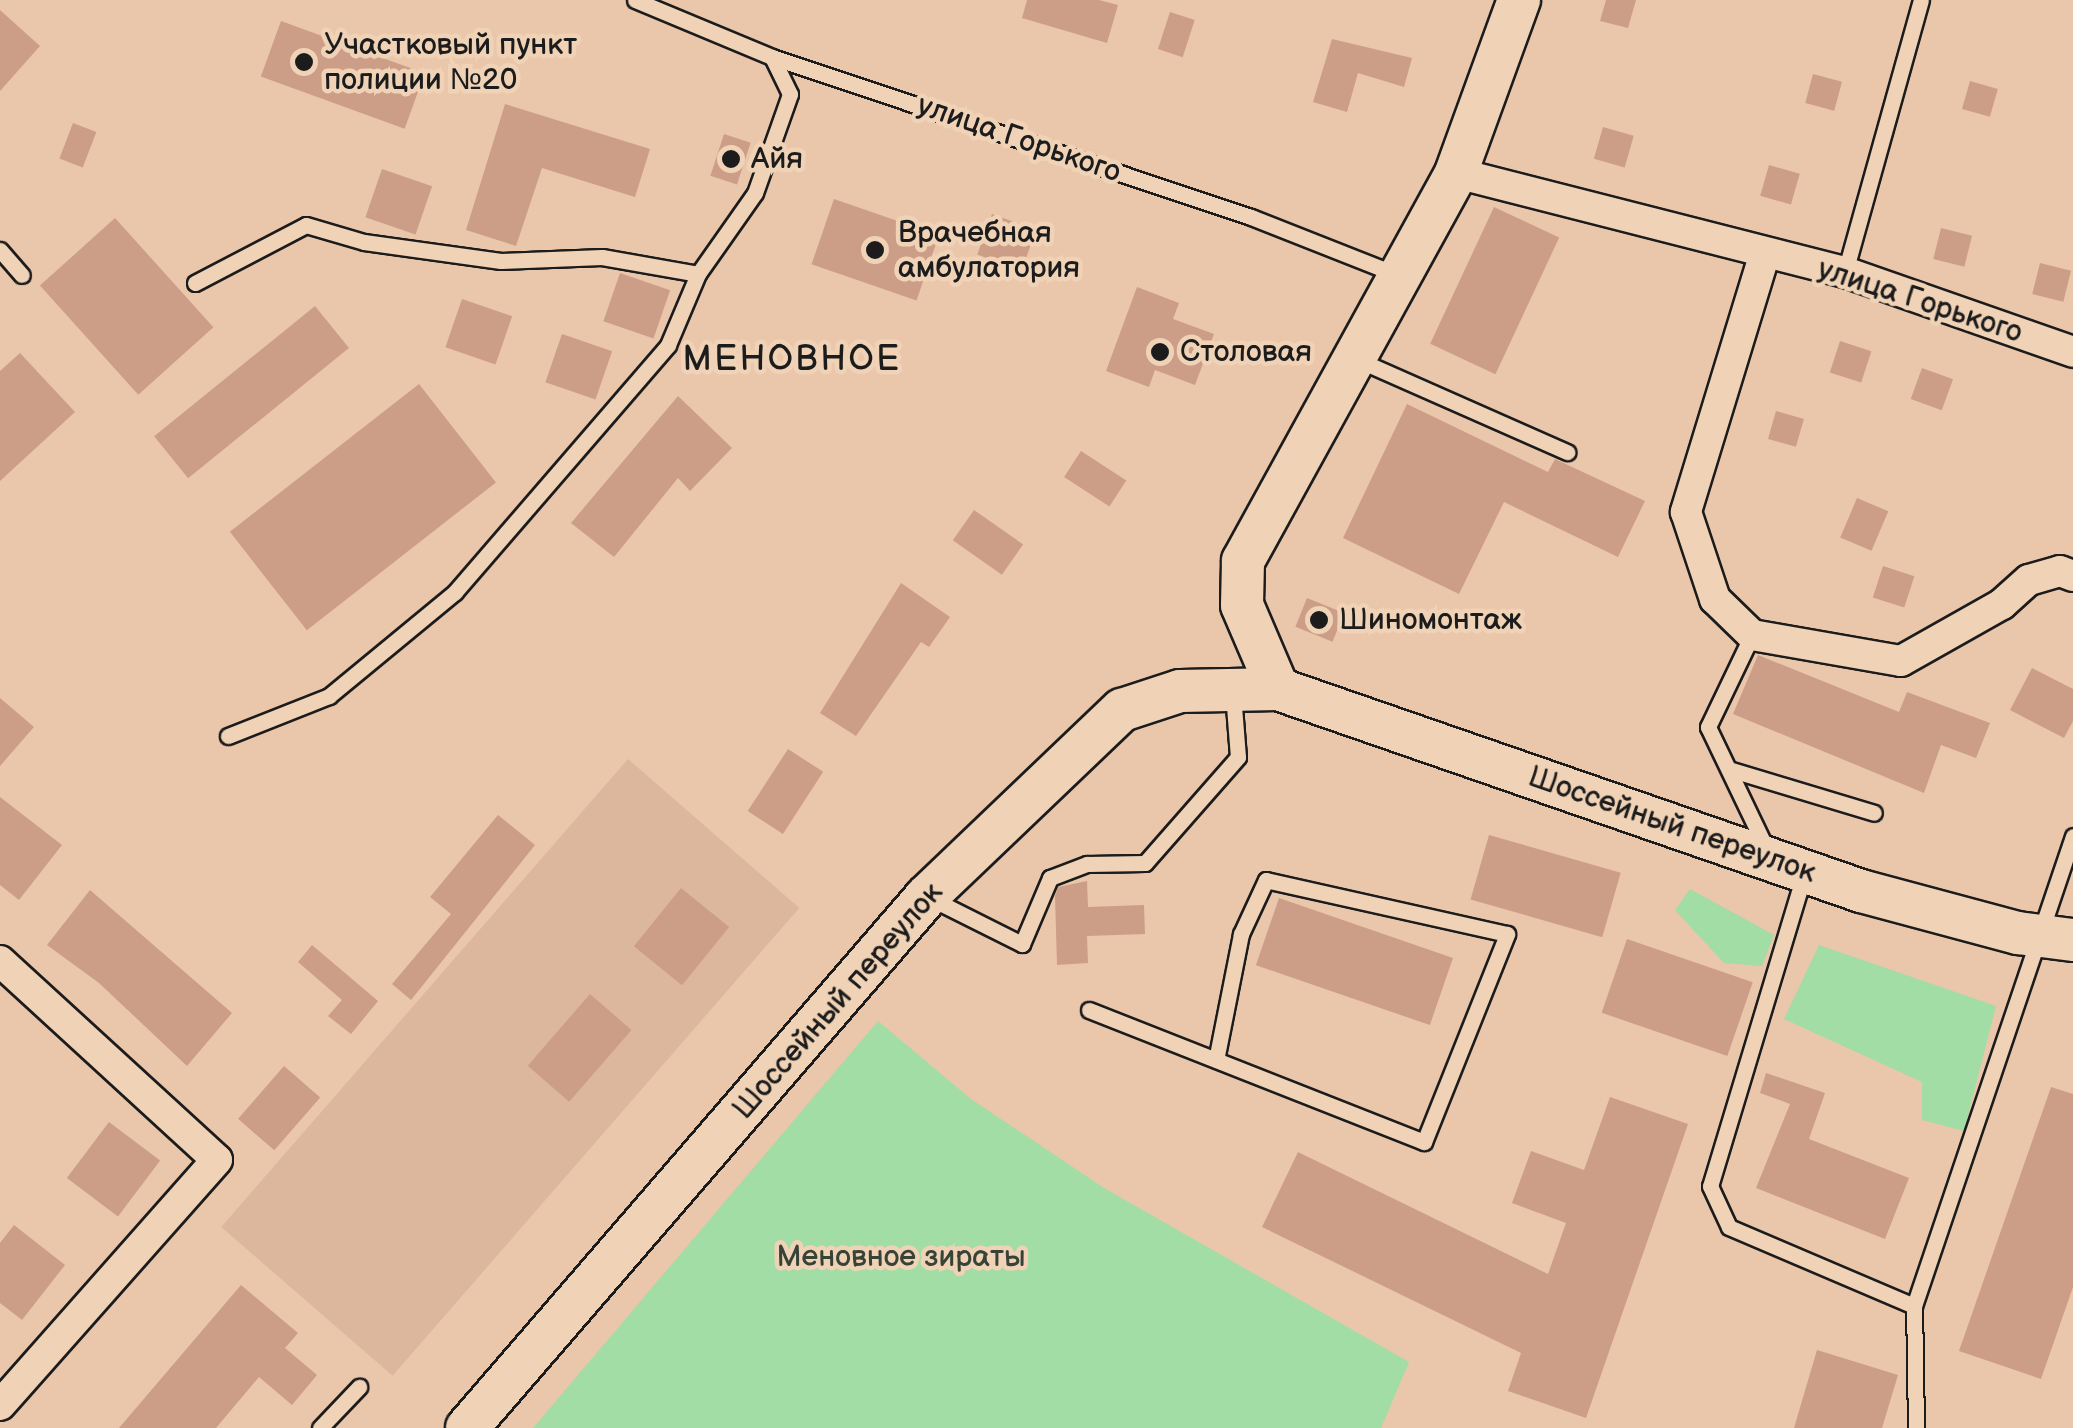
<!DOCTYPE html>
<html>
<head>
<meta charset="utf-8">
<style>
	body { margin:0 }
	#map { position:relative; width:2073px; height:1428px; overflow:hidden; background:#eac6ab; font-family:"Balsamiq Sans",sans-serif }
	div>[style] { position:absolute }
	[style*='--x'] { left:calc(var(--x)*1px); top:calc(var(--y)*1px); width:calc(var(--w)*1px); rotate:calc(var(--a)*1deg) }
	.built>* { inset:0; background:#ddb79d; transform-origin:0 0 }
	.green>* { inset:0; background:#a1dda4 }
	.building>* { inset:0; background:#cd9e87; transform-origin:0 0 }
	.roads { filter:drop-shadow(2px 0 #1c1c1c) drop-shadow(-2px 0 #1c1c1c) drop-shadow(0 2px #1c1c1c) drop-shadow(0 -2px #1c1c1c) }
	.lane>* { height:15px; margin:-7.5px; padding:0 7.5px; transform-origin:7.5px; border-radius:7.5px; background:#f0d3b7 }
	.street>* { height:30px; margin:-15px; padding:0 15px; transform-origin:15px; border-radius:15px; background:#f0d3b7 }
	.secondary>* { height:42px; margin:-21px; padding:0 21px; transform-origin:21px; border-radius:21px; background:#f0d3b7 }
	.dots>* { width:28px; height:28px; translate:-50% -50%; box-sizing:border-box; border:5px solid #f0d3b7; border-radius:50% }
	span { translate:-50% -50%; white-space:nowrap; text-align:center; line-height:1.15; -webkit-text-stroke:9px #f0d3b7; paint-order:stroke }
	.poi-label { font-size:30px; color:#1c1c1c }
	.left { translate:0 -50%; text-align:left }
	.street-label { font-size:30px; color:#1c1c1c }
	.park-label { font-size:30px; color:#374337 }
	.quarter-label { font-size:35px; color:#1c1c1c; letter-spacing:2.5px }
</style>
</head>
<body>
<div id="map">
	<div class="built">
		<div style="left:628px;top:759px;width:227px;height:620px;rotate:41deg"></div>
	</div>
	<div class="green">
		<div style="clip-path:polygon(1690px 889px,1774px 935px,1762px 966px,1724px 963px,1675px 910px)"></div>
		<div style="clip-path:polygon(1819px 945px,1996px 1006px,1964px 1131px,1922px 1120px,1922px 1082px,1784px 1019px)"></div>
		<div style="clip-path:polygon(878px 1021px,971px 1099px,1104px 1188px,1409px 1362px,1381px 1428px,533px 1428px)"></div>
	</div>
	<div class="building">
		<div style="clip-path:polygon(1027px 0,1099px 0,1118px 5px,1107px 43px,1022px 18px)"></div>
		<div style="clip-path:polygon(1606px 0,1636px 0,1628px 28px,1600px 21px)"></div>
		<div style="clip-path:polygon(0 10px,40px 46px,0 91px)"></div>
		<div style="left:1170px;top:12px;width:26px;height:39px;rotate:18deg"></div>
		<div style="left:281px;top:21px;width:153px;height:59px;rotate:20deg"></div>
		<div style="clip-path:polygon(1332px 39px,1412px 58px,1404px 87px,1358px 73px,1347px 112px,1313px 102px)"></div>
		<div style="left:1813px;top:74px;width:30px;height:30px;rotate:15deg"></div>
		<div style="left:1970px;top:81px;width:29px;height:29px;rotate:16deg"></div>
		<div style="clip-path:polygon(505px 104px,650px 149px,635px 197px,542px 168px,516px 246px,466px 230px)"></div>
		<div style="left:73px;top:123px;width:25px;height:38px;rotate:21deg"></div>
		<div style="left:1603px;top:127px;width:32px;height:33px;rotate:16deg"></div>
		<div style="left:724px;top:134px;width:28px;height:44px;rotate:18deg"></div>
		<div style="left:1769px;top:165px;width:32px;height:32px;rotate:16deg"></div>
		<div style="left:382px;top:169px;width:53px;height:51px;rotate:19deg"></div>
		<div style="left:834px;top:199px;width:111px;height:69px;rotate:19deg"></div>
		<div style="left:1494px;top:207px;width:72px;height:151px;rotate:25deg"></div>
		<div style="left:992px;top:214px;width:47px;height:43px;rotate:20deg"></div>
		<div style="left:115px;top:218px;width:147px;height:101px;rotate:48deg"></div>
		<div style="left:1941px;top:228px;width:32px;height:32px;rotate:14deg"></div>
		<div style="left:2040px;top:263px;width:32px;height:32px;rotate:14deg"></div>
		<div style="left:620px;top:273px;width:53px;height:51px;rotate:19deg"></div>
		<div style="clip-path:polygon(1137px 287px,1179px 303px,1173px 319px,1214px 334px,1195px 385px,1155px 370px,1149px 387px,1106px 371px)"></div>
		<div style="left:462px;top:299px;width:53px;height:51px;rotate:19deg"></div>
		<div style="left:315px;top:306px;width:54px;height:207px;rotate:51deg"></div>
		<div style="left:562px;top:334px;width:53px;height:51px;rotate:19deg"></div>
		<div style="left:1840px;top:341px;width:33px;height:33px;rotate:18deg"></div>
		<div style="clip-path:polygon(20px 353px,75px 412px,0 481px,0 371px)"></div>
		<div style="left:1922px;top:368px;width:33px;height:33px;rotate:20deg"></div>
		<div style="left:419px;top:384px;width:125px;height:240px;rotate:52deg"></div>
		<div style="clip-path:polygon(678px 396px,732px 448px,690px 491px,678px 478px,614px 557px,571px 523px)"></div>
		<div style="clip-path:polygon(1407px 404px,1548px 472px,1555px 459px,1645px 501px,1618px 557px,1504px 502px,1459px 594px,1343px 538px)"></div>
		<div style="left:1776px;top:411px;width:29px;height:29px;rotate:16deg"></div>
		<div style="left:1081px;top:451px;width:54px;height:31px;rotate:33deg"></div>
		<div style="left:1857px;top:498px;width:34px;height:43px;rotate:23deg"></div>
		<div style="left:974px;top:510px;width:60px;height:37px;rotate:35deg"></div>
		<div style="left:1883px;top:566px;width:33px;height:33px;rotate:18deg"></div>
		<div style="clip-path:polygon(901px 583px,950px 617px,929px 647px,921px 642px,856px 736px,820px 713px)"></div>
		<div style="left:1307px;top:598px;width:40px;height:31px;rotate:22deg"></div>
		<div style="clip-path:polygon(1758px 655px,1899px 712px,1907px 692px,1990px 723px,1976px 758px,1941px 745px,1924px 793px,1733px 714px)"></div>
		<div style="clip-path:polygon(2032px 668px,2073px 689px,2073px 721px,2064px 738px,2010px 710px)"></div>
		<div style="clip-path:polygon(0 698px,34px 727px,0 766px)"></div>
		<div style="left:788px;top:749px;width:42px;height:74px;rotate:33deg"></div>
		<div style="clip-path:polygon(0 797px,62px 845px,19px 900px,0 885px)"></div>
		<div style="clip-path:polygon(498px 815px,535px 845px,411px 1000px,392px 984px,451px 914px,430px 897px)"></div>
		<div style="left:1489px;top:835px;width:137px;height:67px;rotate:16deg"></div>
		<div style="clip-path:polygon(1087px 881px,1088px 907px,1144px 905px,1145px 934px,1087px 936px,1088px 963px,1057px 965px,1055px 896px,1058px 887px)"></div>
		<div style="left:681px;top:888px;width:62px;height:75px;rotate:39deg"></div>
		<div style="clip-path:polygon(90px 890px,232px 1013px,187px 1066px,99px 983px,47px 945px)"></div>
		<div style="left:1279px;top:898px;width:184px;height:71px;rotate:19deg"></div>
		<div style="left:1627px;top:939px;width:133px;height:78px;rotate:19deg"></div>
		<div style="clip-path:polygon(312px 945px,378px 1001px,351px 1034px,328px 1016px,342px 1000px,298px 962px)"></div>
		<div style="left:590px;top:994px;width:55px;height:95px;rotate:41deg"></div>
		<div style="left:284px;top:1066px;width:48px;height:70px;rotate:41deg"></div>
		<div style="clip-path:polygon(1766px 1073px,1825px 1093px,1809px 1139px,1909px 1178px,1885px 1239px,1756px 1188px,1790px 1104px,1760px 1093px)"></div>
		<div style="clip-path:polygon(2051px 1087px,2073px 1094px,2073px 1287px,2041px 1379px,1959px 1351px)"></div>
		<div style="clip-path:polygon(1610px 1097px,1688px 1124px,1586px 1418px,1508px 1391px,1521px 1353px,1262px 1227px,1298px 1152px,1548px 1274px,1566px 1223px,1512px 1203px,1531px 1151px,1584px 1170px)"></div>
		<div style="left:109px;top:1122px;width:64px;height:70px;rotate:37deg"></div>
		<div style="clip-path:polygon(14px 1225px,65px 1265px,22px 1320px,0 1303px,0 1243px)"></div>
		<div style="clip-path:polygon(241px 1285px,298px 1333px,285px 1348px,317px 1375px,292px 1405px,259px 1377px,216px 1428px,119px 1428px)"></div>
		<div style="clip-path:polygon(1817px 1350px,1898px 1375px,1882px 1428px,1794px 1428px)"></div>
	</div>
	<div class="roads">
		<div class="lane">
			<div style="--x:635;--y:0;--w:148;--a:22.6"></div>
			<div style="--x:772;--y:57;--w:505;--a:18.47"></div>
			<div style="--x:1251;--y:217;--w:158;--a:21.5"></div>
			<div style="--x:0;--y:250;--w:33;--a:49"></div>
			<div style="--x:1845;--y:272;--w:282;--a:-74.4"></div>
			<div style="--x:195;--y:283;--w:125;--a:-27.6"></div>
			<div style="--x:306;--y:225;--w:60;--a:16.3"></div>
			<div style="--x:364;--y:242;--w:138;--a:7.9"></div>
			<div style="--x:501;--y:261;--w:101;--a:-2.3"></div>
			<div style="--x:602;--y:257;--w:97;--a:10"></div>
			<div style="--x:698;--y:274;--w:99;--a:-54.9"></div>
			<div style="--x:755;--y:193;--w:105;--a:-70.5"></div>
			<div style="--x:790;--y:94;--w:41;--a:-115.9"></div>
			<div style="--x:1356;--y:359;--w:231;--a:23.8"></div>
			<div style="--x:1752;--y:635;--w:102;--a:115.6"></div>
			<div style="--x:1708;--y:727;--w:134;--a:64.4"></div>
			<div style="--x:228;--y:736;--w:109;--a:-21.6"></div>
			<div style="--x:329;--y:696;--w:163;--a:-39.5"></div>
			<div style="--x:455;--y:592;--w:326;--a:-49.2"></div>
			<div style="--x:668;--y:345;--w:77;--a:-67.1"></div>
			<div style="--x:1732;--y:770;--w:148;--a:16.8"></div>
			<div style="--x:1804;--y:875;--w:325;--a:106.8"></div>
			<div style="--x:1710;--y:1186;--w:45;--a:65.1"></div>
			<div style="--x:1729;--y:1227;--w:201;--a:23.1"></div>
			<div style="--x:930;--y:898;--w:103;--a:26.6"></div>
			<div style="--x:1022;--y:944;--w:72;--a:-67"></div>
			<div style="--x:1050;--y:878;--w:40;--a:-21"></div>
			<div style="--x:1087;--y:864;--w:58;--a:-1"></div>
			<div style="--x:1145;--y:863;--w:141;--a:-48.7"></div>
			<div style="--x:1238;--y:757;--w:64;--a:-94.5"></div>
			<div style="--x:1089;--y:1010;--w:360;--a:21.5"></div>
			<div style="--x:1424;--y:1142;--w:224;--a:-68.2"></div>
			<div style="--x:1507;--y:934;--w:247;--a:-167.4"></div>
			<div style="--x:1266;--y:880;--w:60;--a:114.8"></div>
			<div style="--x:1241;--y:934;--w:128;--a:101.2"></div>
			<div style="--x:320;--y:1428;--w:57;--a:-46.4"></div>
			<div style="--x:1916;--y:1428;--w:122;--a:-90.9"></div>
			<div style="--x:1914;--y:1306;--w:496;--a:-71.3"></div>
		</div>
		<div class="street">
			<div style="--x:1456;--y:173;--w:401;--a:14.3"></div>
			<div style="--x:1845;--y:272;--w:242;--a:19.3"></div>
			<div style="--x:1765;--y:253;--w:271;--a:107"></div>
			<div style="--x:1686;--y:512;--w:92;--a:71.6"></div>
			<div style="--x:1715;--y:599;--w:52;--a:44.2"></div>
			<div style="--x:1752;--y:635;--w:151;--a:9.9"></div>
			<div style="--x:1901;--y:661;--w:116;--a:-29.4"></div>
			<div style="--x:2002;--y:604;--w:36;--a:-42"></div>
			<div style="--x:2029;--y:580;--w:32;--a:-16"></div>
			<div style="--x:2060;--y:571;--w:14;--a:21"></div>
			<div style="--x:0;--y:961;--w:294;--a:42.5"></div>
			<div style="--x:217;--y:1160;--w:327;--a:131.5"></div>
		</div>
		<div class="secondary">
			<div style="--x:1278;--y:689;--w:91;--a:-113.2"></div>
			<div style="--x:1242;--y:605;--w:44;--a:-88.7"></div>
			<div style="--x:1243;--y:561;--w:443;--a:-61.2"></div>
			<div style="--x:1456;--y:173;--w:184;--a:-70"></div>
			<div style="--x:467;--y:1428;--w:702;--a:-49.16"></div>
			<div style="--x:926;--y:897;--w:271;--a:-43.7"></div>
			<div style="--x:1122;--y:710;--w:61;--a:-18.1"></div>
			<div style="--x:1180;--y:691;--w:98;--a:-1.2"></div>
			<div style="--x:1278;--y:689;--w:617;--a:19.11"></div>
			<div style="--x:1861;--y:891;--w:163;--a:15"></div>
			<div style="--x:2018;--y:933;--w:55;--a:7.3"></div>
		</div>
	</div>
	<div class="dots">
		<div style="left:304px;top:62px;background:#1c1c1c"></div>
		<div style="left:731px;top:159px;background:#1c1c1c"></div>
		<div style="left:875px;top:250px;background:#1c1c1c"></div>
		<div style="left:1160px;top:352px;background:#1c1c1c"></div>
		<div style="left:1319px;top:620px;background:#1c1c1c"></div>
	</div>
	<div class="poi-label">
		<span class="left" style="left:324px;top:62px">Участковый пункт<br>полиции №20</span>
		<span class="left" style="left:751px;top:159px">Айя</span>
		<span class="left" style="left:898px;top:250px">Врачебная<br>амбулатория</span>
		<span class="left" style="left:1180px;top:352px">Столовая</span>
		<span class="left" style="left:1339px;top:620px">Шиномонтаж</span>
	</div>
	<div class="street-label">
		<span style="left:1019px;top:139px;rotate:19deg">улица Горького</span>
		<span style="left:1920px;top:301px;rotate:18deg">улица Горького</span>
		<span style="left:1672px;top:825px;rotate:19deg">Шоссейный переулок</span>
		<span style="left:838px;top:1001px;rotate:-49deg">Шоссейный переулок</span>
	</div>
	<div class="park-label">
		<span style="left:901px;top:1257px">Меновное зираты</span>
	</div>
	<div class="quarter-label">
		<span style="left:792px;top:360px">МЕНОВНОЕ</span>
	</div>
</div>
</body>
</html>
